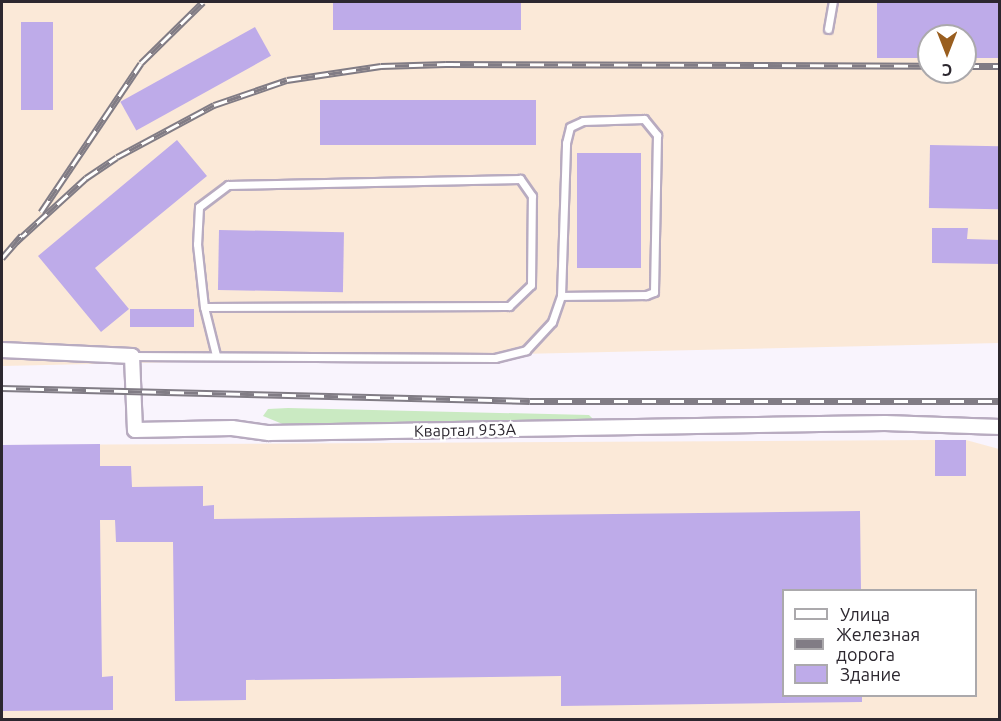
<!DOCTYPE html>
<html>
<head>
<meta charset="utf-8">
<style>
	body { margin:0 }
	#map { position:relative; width:1001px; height:721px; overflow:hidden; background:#f9f4fd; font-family:Ubuntu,sans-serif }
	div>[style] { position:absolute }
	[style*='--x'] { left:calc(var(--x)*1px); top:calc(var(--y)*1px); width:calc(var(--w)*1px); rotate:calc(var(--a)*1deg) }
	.industrial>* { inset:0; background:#fbe9d8 }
	.green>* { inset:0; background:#caeac2 }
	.building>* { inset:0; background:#beabe9; transform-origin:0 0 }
	.roads { filter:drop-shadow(2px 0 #b8abc0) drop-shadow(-2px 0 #b8abc0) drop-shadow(0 2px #b8abc0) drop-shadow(0 -2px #b8abc0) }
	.service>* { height:7px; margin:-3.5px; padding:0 3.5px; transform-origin:3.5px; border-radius:3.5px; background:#fff }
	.minor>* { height:14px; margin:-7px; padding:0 7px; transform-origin:7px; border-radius:7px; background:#fff }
	.rail>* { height:7px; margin-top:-3.5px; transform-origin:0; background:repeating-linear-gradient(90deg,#fff 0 14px,#817c85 0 28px); box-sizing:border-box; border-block:2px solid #817c85 }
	span { translate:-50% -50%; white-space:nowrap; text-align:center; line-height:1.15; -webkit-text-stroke:4.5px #fff; paint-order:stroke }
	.street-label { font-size:16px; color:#2c272f }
	.frame { position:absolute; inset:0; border:3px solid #2c272f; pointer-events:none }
	.legend { position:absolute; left:782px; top:589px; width:195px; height:108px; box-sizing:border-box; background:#fff; border:2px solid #aba9ac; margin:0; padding:8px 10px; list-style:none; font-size:18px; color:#2c272f }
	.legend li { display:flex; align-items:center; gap:12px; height:30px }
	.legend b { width:30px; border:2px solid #aba9ac }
	.north { position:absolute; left:917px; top:24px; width:60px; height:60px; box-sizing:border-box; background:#fff; border:2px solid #aba9ac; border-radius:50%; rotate:180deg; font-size:16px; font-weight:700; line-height:24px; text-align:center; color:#2c272f }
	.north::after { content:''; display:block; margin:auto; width:21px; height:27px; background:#995e1f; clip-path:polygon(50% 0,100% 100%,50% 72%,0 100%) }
</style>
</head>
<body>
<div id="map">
	<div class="industrial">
		<div style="clip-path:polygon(evenodd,2px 2px,999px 2px,999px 343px,2px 366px,2px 2px,929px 36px,965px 36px,965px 72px,929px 72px,929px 36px)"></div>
		<div style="clip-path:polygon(evenodd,935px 440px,966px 440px,999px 449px,999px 719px,2px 719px,2px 445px,935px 440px,784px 590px,976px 590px,976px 696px,784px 696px,784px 590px)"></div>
	</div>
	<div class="green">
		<div style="clip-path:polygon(288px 408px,589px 415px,596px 422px,311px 427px,285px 425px,263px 416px,268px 409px)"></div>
	</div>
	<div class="building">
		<div style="left:333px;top:2px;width:188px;height:28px"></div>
		<div style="clip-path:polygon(877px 2px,1000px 2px,1000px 58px,965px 58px,965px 36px,929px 36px,929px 58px,877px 58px)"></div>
		<div style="left:21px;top:22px;width:32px;height:88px"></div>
		<div style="left:255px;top:27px;width:33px;height:154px;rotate:61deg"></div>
		<div style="left:536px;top:100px;width:45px;height:216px;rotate:90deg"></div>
		<div style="clip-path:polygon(177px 140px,207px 176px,95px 268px,129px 309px,101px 332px,38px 256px)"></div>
		<div style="left:930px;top:145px;width:70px;height:63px;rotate:1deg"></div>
		<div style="left:577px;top:153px;width:64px;height:115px"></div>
		<div style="clip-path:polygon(932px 228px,968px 228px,967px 239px,1000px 240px,1000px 264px,932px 263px)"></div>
		<div style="left:219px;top:230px;width:125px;height:60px;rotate:1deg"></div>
		<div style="left:130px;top:309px;width:64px;height:18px"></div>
		<div style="left:935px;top:440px;width:31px;height:36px"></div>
		<div style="clip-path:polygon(100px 444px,100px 466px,131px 466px,132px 487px,203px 486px,203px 506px,214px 505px,214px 519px,860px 511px,861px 590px,784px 590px,784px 696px,862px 696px,862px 702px,561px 706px,561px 676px,246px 680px,246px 700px,175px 701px,173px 542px,116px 542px,115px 520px,100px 520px,102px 677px,113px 676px,113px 710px,2px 711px,2px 445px)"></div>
	</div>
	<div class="roads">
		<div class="service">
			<div style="--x:828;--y:29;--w:27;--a:-80"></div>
			<div style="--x:204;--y:307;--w:305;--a:-0.2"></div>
			<div style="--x:509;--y:306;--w:30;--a:-44"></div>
			<div style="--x:531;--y:285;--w:89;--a:-89.4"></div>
			<div style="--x:532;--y:196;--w:21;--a:-125"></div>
			<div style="--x:520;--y:179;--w:292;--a:178.8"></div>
			<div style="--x:228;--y:185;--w:36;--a:143"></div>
			<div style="--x:199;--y:207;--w:37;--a:93"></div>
			<div style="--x:197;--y:244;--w:63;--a:83.7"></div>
			<div style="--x:204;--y:307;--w:49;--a:76"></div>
			<div style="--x:132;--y:356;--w:363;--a:0.3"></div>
			<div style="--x:495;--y:358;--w:32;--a:-14"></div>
			<div style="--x:526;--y:350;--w:38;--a:-47"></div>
			<div style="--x:552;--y:322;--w:28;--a:-71"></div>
			<div style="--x:561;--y:296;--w:153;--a:-88.1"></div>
			<div style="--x:566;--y:143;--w:16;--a:-76"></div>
			<div style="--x:570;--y:127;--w:14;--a:-25"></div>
			<div style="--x:583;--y:121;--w:61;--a:-1.9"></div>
			<div style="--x:644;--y:119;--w:21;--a:51"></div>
			<div style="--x:657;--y:135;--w:157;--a:91.1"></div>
			<div style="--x:654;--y:292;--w:9;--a:159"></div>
			<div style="--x:646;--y:295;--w:85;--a:179.3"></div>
		</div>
		<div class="minor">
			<div style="--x:2;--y:350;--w:130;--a:2.6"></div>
			<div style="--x:132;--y:356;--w:74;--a:87.7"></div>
			<div style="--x:135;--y:430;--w:97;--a:-1.2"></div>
			<div style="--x:232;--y:428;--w:37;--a:8"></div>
			<div style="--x:269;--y:433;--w:616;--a:-0.93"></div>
			<div style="--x:885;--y:423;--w:115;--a:2"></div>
		</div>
	</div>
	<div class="rail">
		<div style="--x:965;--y:66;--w:35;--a:0"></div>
		<div style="--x:41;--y:212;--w:179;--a:-56.1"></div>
		<div style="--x:141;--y:63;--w:87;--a:-44.5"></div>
		<div style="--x:16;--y:242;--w:95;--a:-42.4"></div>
		<div style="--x:86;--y:178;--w:37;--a:-34"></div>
		<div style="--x:117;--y:157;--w:110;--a:-28.2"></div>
		<div style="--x:214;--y:105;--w:77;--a:-18.9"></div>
		<div style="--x:287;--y:80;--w:95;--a:-8.5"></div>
		<div style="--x:381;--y:66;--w:65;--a:-1.8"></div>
		<div style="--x:446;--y:64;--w:483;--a:0.2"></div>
		<div style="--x:2;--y:258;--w:30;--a:-49"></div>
		<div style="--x:2;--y:388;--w:528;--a:1.41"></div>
		<div style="--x:530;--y:401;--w:470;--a:0"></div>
	</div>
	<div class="street-label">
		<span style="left:465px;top:430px;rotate:-1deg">Квартал 953А</span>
	</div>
	<div class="frame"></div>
	<ul class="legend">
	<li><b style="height:8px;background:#fff"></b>Улица</li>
	<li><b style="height:8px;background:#817c85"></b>Железная дорога</li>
	<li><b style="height:16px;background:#beabe9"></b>Здание</li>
	</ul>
	<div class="north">С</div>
</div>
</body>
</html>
